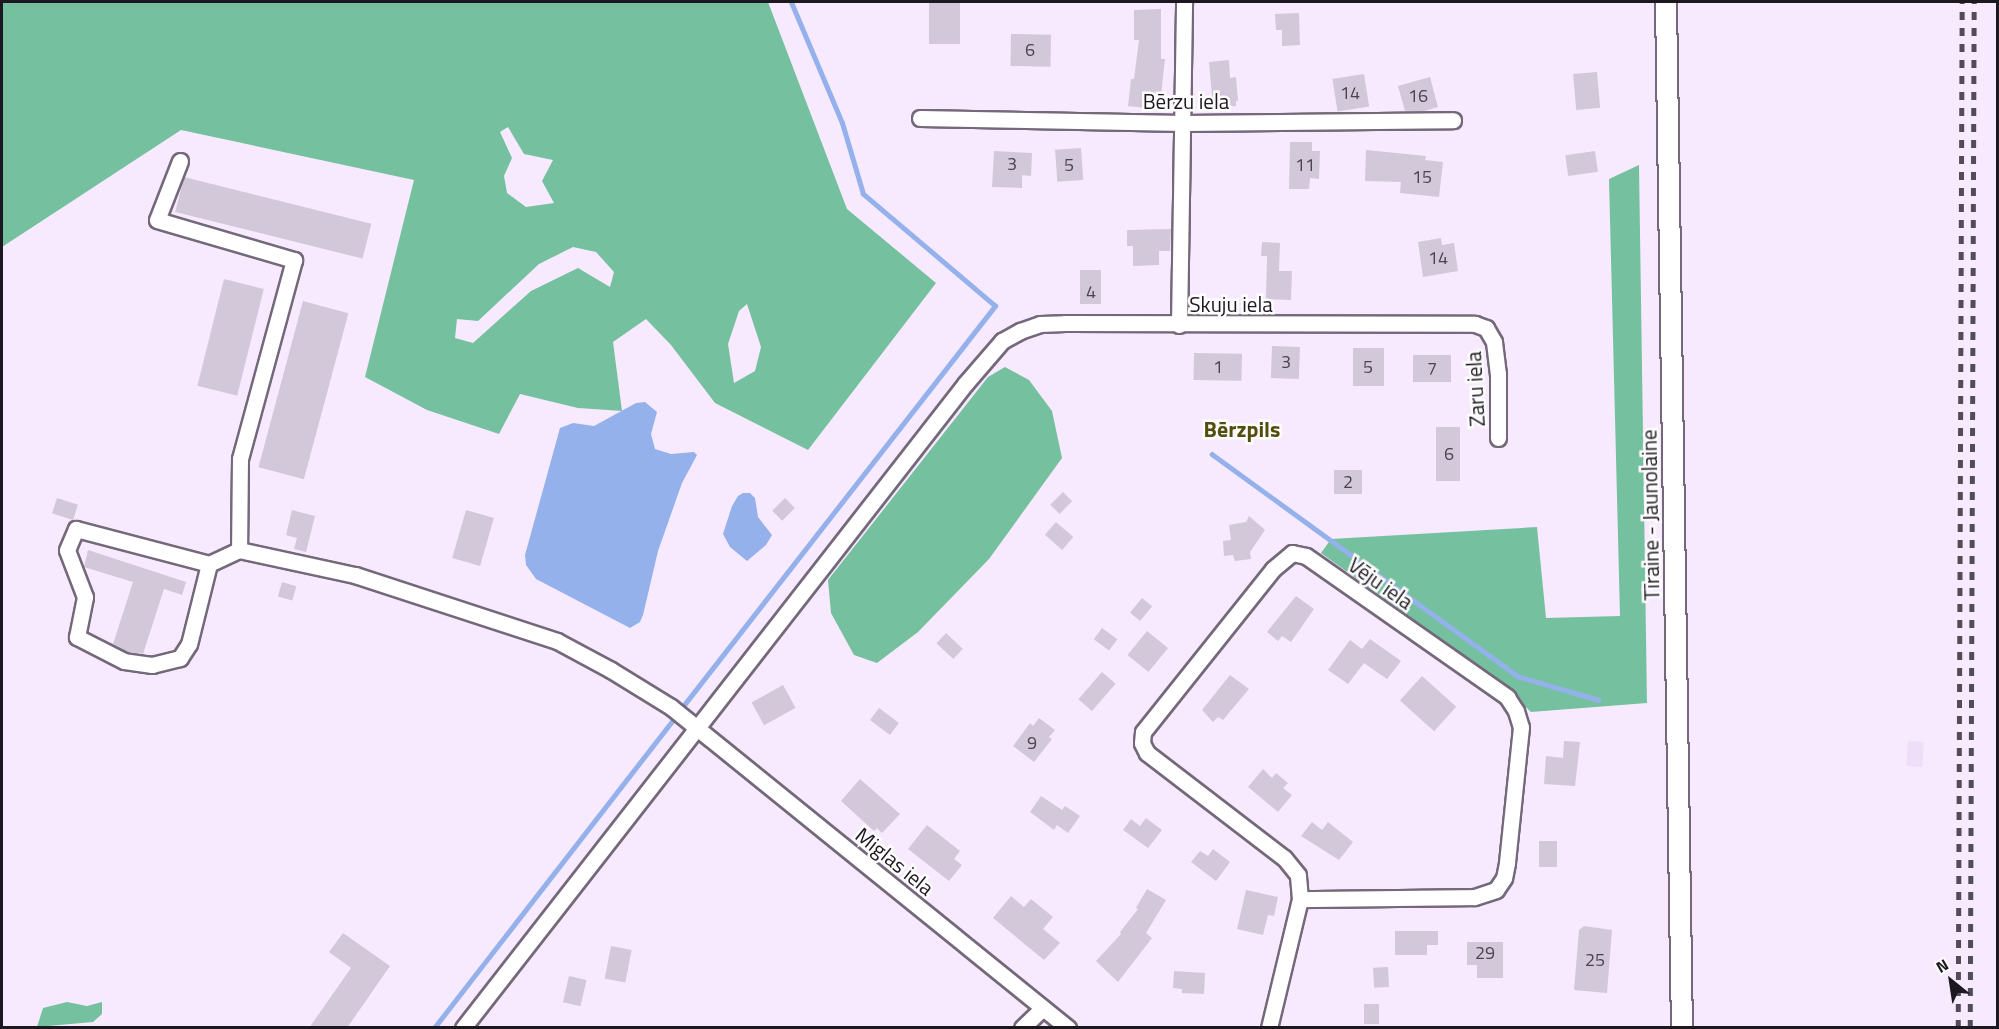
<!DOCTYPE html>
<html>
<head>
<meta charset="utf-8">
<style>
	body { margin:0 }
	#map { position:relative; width:1999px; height:1029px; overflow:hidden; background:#f7eafe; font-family:"Titillium Web",sans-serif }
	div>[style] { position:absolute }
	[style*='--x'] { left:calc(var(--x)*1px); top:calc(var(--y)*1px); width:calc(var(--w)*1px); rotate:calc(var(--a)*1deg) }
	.built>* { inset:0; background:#efdef8; transform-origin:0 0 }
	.forest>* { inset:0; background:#75c09e }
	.water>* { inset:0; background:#94b1ec }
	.stream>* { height:4.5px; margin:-2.25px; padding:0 2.25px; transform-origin:2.25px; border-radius:2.25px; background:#94b1ec }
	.building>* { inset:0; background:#d3c7da; transform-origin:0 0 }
	.roads { filter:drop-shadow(2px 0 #74697a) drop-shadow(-2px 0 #74697a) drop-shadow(0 2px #74697a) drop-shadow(0 -2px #74697a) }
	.minor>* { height:15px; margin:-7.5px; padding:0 7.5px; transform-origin:7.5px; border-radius:7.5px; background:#fff }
	.major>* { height:20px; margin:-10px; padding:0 10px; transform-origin:10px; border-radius:10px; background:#fff }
	.rail>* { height:4.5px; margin-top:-2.25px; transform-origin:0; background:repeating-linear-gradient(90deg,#534c56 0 8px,transparent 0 16px) }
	span { translate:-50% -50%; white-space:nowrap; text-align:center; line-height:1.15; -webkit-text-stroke:5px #fdfdfd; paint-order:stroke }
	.number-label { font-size:18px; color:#4a444e }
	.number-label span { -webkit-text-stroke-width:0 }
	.street-label { font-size:21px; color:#1d181f }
	.neighbourhood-label { font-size:22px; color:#534e10; font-weight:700 }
	.frame { position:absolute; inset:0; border:3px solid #1d181f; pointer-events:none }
	.north { position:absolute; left:1921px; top:951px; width:60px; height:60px; -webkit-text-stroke:4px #fdfdfd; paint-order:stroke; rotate:330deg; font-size:16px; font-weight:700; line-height:24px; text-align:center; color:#1d181f }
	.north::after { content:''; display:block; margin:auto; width:21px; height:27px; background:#1d181f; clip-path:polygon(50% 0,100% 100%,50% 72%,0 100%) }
</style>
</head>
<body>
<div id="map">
	<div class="built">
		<div style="left:1908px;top:741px;width:16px;height:25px;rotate:4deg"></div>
	</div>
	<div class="forest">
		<div style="clip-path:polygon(evenodd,2px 2px,768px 2px,847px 209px,936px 283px,808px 450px,715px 403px,671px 345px,646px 319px,613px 342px,622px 411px,578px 408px,520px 394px,499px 434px,427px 410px,365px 377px,414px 180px,181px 130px,2px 247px,2px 2px,508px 127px,524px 154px,553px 160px,542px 181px,554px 203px,526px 207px,507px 193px,504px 176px,512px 158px,500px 132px,508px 127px,2px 2px,573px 247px,596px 252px,614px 272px,610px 287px,578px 268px,531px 291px,473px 343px,455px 338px,457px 319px,478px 321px,539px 264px,573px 247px,2px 2px,747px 304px,761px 347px,755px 371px,734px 383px,728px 344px,739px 311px,747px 304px)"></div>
		<div style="clip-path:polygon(1639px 165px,1647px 703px,1531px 712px,1499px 681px,1321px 553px,1331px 539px,1537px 527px,1546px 618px,1620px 616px,1609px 179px)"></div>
		<div style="clip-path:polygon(1005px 367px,1029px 380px,1052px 411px,1062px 458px,989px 559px,918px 632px,877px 663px,854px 655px,831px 613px,828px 580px,988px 377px)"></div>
		<div style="clip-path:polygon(67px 1002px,87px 1006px,102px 1002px,102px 1014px,93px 1022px,37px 1027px,43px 1008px)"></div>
	</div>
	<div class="water">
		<div style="clip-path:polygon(645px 402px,657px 412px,651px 434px,655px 449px,671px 454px,694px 452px,697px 455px,682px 483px,658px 551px,643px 615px,640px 622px,630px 628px,536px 579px,526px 565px,525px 555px,560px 428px,573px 423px,594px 426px,636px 403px)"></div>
		<div style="clip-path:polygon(743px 493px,750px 493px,755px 498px,758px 517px,772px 535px,766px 545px,747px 561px,730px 547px,723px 534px,732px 506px,738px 496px)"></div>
	</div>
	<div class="stream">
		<div style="--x:1212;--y:454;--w:377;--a:36"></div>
		<div style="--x:1517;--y:676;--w:85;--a:16.3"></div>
		<div style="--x:684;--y:705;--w:506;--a:-52.07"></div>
		<div style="--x:995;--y:306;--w:173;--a:-139.7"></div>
		<div style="--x:863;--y:194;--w:74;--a:-106.5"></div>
		<div style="--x:842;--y:123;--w:131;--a:-112.9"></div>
		<div style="--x:434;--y:1028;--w:388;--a:-52.2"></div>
	</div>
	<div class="building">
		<div style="left:929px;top:2px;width:31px;height:42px"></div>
		<div style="clip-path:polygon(1161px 9px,1161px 59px,1165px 59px,1160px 104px,1146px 102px,1146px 108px,1128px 106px,1131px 79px,1134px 79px,1139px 40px,1134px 40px,1134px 10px)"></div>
		<div style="clip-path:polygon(1299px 13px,1300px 45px,1282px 46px,1282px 30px,1276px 30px,1275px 14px)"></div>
		<div style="left:1011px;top:34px;width:40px;height:32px;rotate:1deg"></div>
		<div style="clip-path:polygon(1229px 60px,1230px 78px,1236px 77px,1238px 101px,1236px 101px,1236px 106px,1213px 108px,1209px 62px)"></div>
		<div style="left:1597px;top:72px;width:36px;height:24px;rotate:85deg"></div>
		<div style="left:1364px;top:74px;width:33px;height:32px;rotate:81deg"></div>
		<div style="clip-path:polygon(1430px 77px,1438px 107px,1424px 111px,1405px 111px,1398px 86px)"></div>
		<div style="clip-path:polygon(1290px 142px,1312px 142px,1312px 151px,1320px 151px,1319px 179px,1310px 178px,1309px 189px,1289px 189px)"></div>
		<div style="left:1081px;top:148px;width:32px;height:26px;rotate:86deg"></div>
		<div style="clip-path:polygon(1366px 150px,1426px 156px,1425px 160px,1443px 162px,1439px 197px,1400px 193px,1401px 182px,1365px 181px)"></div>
		<div style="clip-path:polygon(994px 151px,1032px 153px,1031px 176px,1022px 175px,1022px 188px,992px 187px)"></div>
		<div style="left:1595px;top:151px;width:21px;height:30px;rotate:82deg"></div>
		<div style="left:184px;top:177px;width:193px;height:36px;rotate:14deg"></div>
		<div style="clip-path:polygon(1171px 229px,1170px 251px,1159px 251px,1159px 265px,1133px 266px,1133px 246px,1127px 246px,1127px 230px)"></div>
		<div style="clip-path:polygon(1441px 238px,1442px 245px,1454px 243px,1458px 271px,1423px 277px,1418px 242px)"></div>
		<div style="clip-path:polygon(1262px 242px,1280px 243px,1279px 271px,1292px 271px,1291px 300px,1266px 299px,1267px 256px,1261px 256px)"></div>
		<div style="left:1101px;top:270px;width:34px;height:21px;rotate:90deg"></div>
		<div style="left:224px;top:279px;width:41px;height:110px;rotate:14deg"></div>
		<div style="left:303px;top:301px;width:47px;height:172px;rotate:15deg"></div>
		<div style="left:1272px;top:346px;width:28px;height:32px;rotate:2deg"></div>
		<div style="left:1353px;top:348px;width:31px;height:38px"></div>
		<div style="left:1194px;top:353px;width:48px;height:27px;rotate:1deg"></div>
		<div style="left:1413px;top:355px;width:38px;height:27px"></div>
		<div style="left:1436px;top:427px;width:24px;height:54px"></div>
		<div style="left:1334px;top:470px;width:28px;height:24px"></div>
		<div style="left:1063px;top:492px;width:13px;height:18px;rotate:45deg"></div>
		<div style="left:57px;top:498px;width:22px;height:16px;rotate:18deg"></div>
		<div style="left:785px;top:498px;width:14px;height:18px;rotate:45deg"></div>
		<div style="clip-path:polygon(292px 510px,315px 516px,306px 552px,294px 549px,297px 538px,286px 535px)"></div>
		<div style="left:466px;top:510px;width:29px;height:50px;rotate:16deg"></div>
		<div style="clip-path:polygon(1249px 516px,1265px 530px,1250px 552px,1251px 559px,1235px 561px,1233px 555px,1224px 556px,1223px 541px,1231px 540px,1229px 525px,1246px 522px)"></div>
		<div style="left:1056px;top:522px;width:23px;height:17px;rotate:41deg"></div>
		<div style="clip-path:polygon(88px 550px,186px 582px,182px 595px,164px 589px,143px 654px,127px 652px,113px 644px,133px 582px,84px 567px)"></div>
		<div style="left:282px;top:582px;width:15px;height:15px;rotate:16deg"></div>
		<div style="clip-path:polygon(1296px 596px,1314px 609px,1291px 642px,1282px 636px,1278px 641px,1267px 632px)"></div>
		<div style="left:1142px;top:598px;width:13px;height:19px;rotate:39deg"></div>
		<div style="left:1102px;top:628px;width:19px;height:14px;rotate:36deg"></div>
		<div style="left:1147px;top:631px;width:27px;height:31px;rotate:39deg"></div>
		<div style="left:946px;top:633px;width:23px;height:14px;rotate:43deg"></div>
		<div style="clip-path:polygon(1370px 639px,1401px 661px,1387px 679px,1364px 663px,1348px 684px,1328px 670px,1350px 640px,1362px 649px)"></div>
		<div style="left:1102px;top:672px;width:18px;height:36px;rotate:41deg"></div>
		<div style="clip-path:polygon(1230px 675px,1249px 689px,1223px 720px,1218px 717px,1213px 722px,1202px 710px)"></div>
		<div style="left:1422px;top:676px;width:46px;height:33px;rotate:42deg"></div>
		<div style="left:783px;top:685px;width:26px;height:36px;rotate:61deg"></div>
		<div style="left:879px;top:708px;width:25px;height:15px;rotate:37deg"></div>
		<div style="clip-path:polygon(1039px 718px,1055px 730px,1049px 737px,1052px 739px,1034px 762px,1013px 746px,1030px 723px,1033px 726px)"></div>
		<div style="clip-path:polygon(1564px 741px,1580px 742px,1575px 786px,1544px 784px,1546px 756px,1563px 758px)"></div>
		<div style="clip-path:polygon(1263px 769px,1272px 778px,1276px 773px,1288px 783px,1283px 788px,1292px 795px,1278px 812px,1248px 787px)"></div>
		<div style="clip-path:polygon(860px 779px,900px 814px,882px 833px,877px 828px,874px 831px,841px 801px)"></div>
		<div style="clip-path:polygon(1041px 796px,1062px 810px,1065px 806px,1080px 816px,1068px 833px,1057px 825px,1054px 830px,1030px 812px)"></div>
		<div style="clip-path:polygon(1146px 818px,1162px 830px,1148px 848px,1123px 830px,1131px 819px,1140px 826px)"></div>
		<div style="clip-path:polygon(1312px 822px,1322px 830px,1328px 822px,1353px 842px,1339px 860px,1301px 836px)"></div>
		<div style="clip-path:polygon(927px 825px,960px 851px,954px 859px,962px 865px,949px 881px,908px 849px)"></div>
		<div style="left:1539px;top:841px;width:18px;height:26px"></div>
		<div style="clip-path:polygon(1213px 849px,1230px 862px,1216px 881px,1191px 862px,1200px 851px,1208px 856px)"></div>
		<div style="clip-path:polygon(1147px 889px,1166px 900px,1146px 933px,1152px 938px,1118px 982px,1096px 961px,1121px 934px,1120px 932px,1138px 909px,1136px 908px)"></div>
		<div style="clip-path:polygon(1246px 890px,1278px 897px,1274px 916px,1268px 915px,1263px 935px,1237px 929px)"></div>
		<div style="clip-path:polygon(1011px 896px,1024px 907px,1031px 899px,1053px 917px,1043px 929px,1060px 943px,1044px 960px,993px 918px)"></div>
		<div style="clip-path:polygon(1584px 926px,1612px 930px,1607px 993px,1574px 990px,1579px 930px)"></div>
		<div style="clip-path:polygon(1395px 931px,1438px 931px,1438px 945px,1427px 945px,1427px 955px,1395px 955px)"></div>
		<div style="clip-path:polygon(343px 933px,390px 966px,347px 1028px,309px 1028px,351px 968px,329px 952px)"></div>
		<div style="clip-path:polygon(1467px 942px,1503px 942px,1503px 978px,1477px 978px,1477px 965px,1467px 965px)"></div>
		<div style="left:611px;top:946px;width:21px;height:33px;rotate:11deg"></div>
		<div style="left:1388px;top:967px;width:20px;height:15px;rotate:87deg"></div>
		<div style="clip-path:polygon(1174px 971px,1205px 973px,1204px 994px,1182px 993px,1182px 989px,1173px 988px)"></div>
		<div style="left:569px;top:976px;width:18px;height:27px;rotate:13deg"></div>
		<div style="left:1364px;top:1004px;width:15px;height:20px"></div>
	</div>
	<div class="roads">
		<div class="minor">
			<div style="--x:920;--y:118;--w:264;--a:1.1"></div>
			<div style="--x:1184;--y:123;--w:269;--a:-0.6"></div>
			<div style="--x:180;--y:161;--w:63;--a:111.3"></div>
			<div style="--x:157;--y:220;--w:143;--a:16.3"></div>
			<div style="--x:294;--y:260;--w:206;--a:105.2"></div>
			<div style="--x:240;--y:459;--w:91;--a:90.6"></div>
			<div style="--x:239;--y:550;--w:119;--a:12.2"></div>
			<div style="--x:355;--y:575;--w:213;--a:18.1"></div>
			<div style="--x:557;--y:641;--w:61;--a:28.2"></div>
			<div style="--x:611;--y:670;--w:70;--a:31.7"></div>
			<div style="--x:671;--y:707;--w:511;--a:38.96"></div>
			<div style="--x:1179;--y:325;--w:323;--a:-89.1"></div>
			<div style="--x:209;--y:564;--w:82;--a:104"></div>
			<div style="--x:189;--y:644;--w:17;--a:123"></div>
			<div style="--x:180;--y:658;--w:29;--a:166"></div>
			<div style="--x:152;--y:665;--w:28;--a:-172"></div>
			<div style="--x:124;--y:661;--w:53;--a:-152.9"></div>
			<div style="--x:77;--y:637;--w:41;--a:-78.7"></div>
			<div style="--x:85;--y:597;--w:50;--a:-111"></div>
			<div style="--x:67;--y:550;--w:23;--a:-67"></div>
			<div style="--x:76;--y:529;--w:138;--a:14.7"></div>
			<div style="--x:209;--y:564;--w:33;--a:-25"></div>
			<div style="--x:463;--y:1028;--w:817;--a:-52.06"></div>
			<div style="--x:965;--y:384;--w:57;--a:-49.3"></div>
			<div style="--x:1002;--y:341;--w:21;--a:-29"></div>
			<div style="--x:1020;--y:331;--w:21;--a:-19"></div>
			<div style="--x:1040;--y:324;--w:25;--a:-2"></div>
			<div style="--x:1065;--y:323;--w:410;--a:0.1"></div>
			<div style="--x:1475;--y:324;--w:12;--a:20"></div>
			<div style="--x:1486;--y:328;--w:16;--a:60"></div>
			<div style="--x:1494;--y:342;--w:32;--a:83"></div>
			<div style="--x:1498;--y:374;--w:64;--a:90"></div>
			<div style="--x:1022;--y:1028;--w:29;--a:-44"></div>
			<div style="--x:1269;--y:1028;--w:133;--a:-76.5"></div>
			<div style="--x:1300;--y:899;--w:24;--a:-95"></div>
			<div style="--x:1298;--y:875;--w:22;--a:-129"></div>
			<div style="--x:1284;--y:858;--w:173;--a:-142.5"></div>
			<div style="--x:1147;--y:753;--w:11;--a:-117"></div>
			<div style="--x:1142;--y:743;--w:11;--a:-85"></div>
			<div style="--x:1143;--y:732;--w:208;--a:-51.4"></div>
			<div style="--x:1273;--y:569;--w:25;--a:-40"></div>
			<div style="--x:1292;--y:553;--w:14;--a:12"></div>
			<div style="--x:1306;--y:556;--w:246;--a:35"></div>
			<div style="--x:1507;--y:697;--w:17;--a:57"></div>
			<div style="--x:1516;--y:711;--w:17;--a:73"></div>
			<div style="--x:1521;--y:727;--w:137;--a:95.9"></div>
			<div style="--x:1507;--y:863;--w:15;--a:101"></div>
			<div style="--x:1504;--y:878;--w:14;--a:124"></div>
			<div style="--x:1496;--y:890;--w:23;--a:162"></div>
			<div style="--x:1474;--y:897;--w:174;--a:179.3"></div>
		</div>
		<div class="major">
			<div style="--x:1666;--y:2;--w:1026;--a:89.11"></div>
		</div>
	</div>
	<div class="rail">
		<div style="--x:1958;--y:1028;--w:1026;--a:-89.78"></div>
		<div style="--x:1970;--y:1028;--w:1026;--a:-89.78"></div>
	</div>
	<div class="number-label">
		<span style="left:1030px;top:50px">6</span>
		<span style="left:1350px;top:93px">14</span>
		<span style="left:1418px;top:96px">16</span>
		<span style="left:1012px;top:164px">3</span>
		<span style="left:1069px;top:165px">5</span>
		<span style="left:1305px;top:165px">11</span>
		<span style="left:1422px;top:177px">15</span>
		<span style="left:1438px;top:258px">14</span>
		<span style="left:1091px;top:292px">4</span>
		<span style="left:1286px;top:362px">3</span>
		<span style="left:1218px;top:367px">1</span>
		<span style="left:1368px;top:367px">5</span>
		<span style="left:1432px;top:369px">7</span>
		<span style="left:1449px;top:454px">6</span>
		<span style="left:1348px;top:482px">2</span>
		<span style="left:1032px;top:743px">9</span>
		<span style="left:1485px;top:953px">29</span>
		<span style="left:1595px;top:960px">25</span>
	</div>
	<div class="street-label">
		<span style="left:1186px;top:101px">Bērzu iela</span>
		<span style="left:1231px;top:304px">Skuju iela</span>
		<span style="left:1475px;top:389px;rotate:-93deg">Zaru iela</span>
		<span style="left:1650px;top:515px;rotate:-91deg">Tīraine - Jaunolaine</span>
		<span style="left:1381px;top:583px;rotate:35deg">Vēju iela</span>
		<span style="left:895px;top:861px;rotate:39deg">Miglas iela</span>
	</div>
	<div class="neighbourhood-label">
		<span style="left:1242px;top:430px">Bērzpils</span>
	</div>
	<div class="frame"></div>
	<div class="north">N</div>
</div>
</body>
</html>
